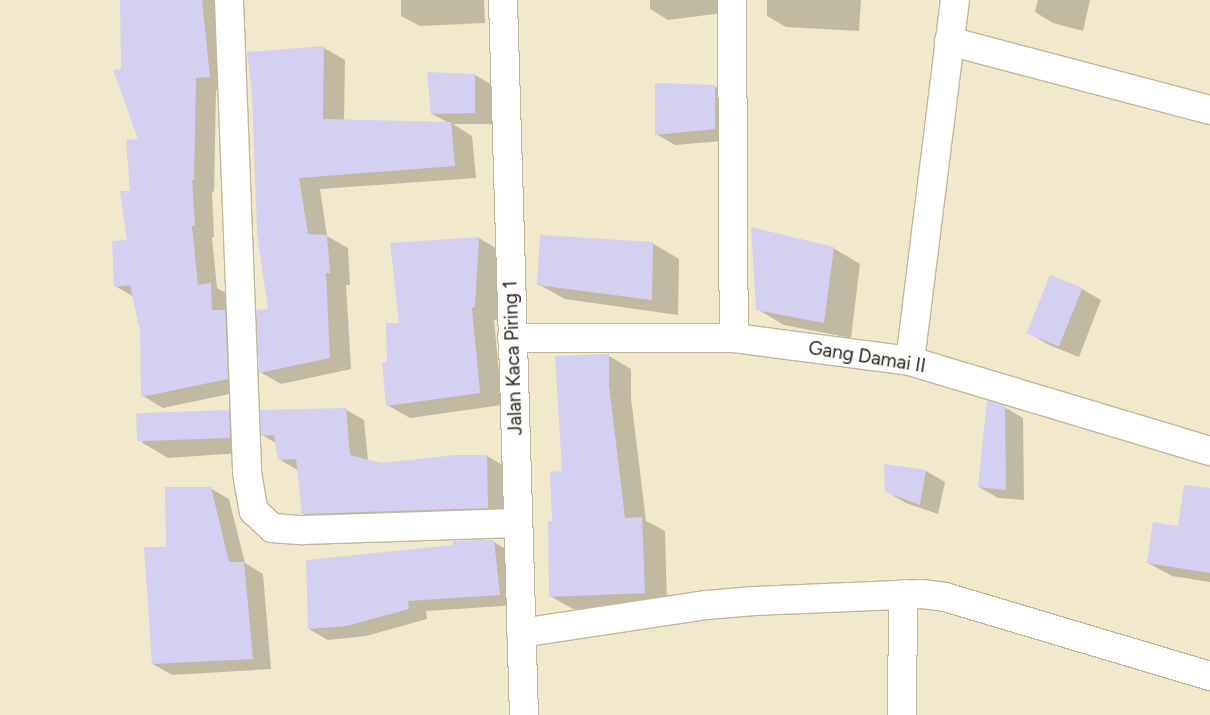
<!DOCTYPE html>
<html>
<head>
<meta charset="utf-8">
<style>
	body { margin:0 }
	#map { position:relative; width:1210px; height:715px; overflow:hidden; background:#f2e8cb; font-family:Figtree,sans-serif }
	div>[style] { position:absolute }
	[style*='--x'] { left:calc(var(--x)*1px); top:calc(var(--y)*1px); width:calc(var(--w)*1px); rotate:calc(var(--a)*1deg) }
	.shadow>* { inset:0; background:#0003 }
	.building>* { inset:0; background:#d4d0f2; transform-origin:0 0 }
	.roads { filter:drop-shadow(1px 0 #c0b79b) drop-shadow(-1px 0 #c0b79b) drop-shadow(0 1px #c0b79b) drop-shadow(0 -1px #c0b79b) }
	.minor>* { height:28px; margin:-14px; padding:0 14px; transform-origin:14px; border-radius:14px; background:#fff }
	span { translate:-50% -50%; white-space:nowrap; text-align:center; line-height:1.15; -webkit-text-stroke:4px #fff; paint-order:stroke }
	.street-label { font-size:19px; color:#262217 }
</style>
</head>
<body>
<div id="map">
	<div class="shadow">
		<div style="clip-path:polygon(121px 0,220px 0,230px 88px,216px 90px,214px 191px,212px 192px,214px 237px,212px 237px,217px 288px,231px 296px,248px 390px,163px 408px,143px 396px,141px 331px,134px 297px,115px 286px,128px 241px,132px 192px,140px 140px,123px 70px)"></div>
		<div style="clip-path:polygon(401px 0,484px 0,485px 23px,420px 26px,401px 16px)"></div>
		<div style="clip-path:polygon(650px 0,724px 0,723px 13px,668px 20px,650px 9px)"></div>
		<div style="clip-path:polygon(767px 0,861px 0,859px 31px,786px 27px,767px 16px)"></div>
		<div style="clip-path:polygon(1038px 0,1090px 0,1083px 31px,1053px 23px,1035px 12px)"></div>
		<div style="clip-path:polygon(324px 48px,345px 60px,344px 121px,449px 123px,432px 114px,428px 73px,475px 75px,494px 86px,493px 124px,453px 124px,472px 136px,476px 178px,320px 189px,327px 236px,348px 248px,350px 285px,346px 285px,351px 369px,281px 384px,260px 372px,269px 311px,253px 94px,248px 54px)"></div>
		<div style="clip-path:polygon(714px 86px,733px 97px,734px 140px,675px 145px,656px 134px)"></div>
		<div style="clip-path:polygon(479px 238px,501px 251px,497px 320px,494px 320px,502px 405px,410px 418px,387px 405px,389px 363px)"></div>
		<div style="clip-path:polygon(652px 243px,679px 259px,678px 315px,565px 299px,538px 284px)"></div>
		<div style="clip-path:polygon(833px 248px,860px 264px,851px 338px,784px 325px,757px 309px)"></div>
		<div style="clip-path:polygon(1082px 289px,1101px 300px,1079px 357px,1049px 345px,1030px 334px)"></div>
		<div style="clip-path:polygon(609px 356px,631px 369px,631px 398px,646px 521px,665px 531px,667px 606px,573px 609px,550px 596px,553px 522px,563px 472px)"></div>
		<div style="clip-path:polygon(1004px 407px,1023px 418px,1024px 500px,998px 498px,979px 487px)"></div>
		<div style="clip-path:polygon(345px 409px,364px 420px,368px 461px,381px 464px,487px 456px,506px 467px,507px 519px,322px 524px,303px 514px,299px 471px,279px 459px,276px 443px,262px 435px)"></div>
		<div style="clip-path:polygon(229px 411px,255px 427px,256px 452px,168px 458px,141px 442px)"></div>
		<div style="clip-path:polygon(886px 466px,926px 471px,945px 482px,938px 514px,906px 503px,887px 492px)"></div>
		<div style="clip-path:polygon(210px 488px,229px 499px,245px 563px,263px 574px,271px 669px,172px 675px,153px 664px,167px 548px)"></div>
		<div style="clip-path:polygon(1210px 490px,1210px 582px,1172px 576px,1148px 563px)"></div>
		<div style="clip-path:polygon(494px 542px,512px 553px,518px 605px,426px 611px,427px 619px,366px 636px,328px 640px,309px 629px)"></div>
	</div>
	<div class="building">
		<div style="clip-path:polygon(120px 0,202px 0,210px 77px,196px 78px,194px 180px,192px 180px,195px 226px,192px 226px,198px 285px,211px 283px,212px 310px,225px 310px,228px 379px,141px 397px,140px 331px,130px 285px,114px 287px,112px 241px,127px 240px,120px 191px,130px 191px,126px 140px,138px 139px,113px 70px,121px 69px)"></div>
		<div style="clip-path:polygon(324px 46px,323px 119px,451px 122px,455px 166px,299px 178px,308px 234px,327px 235px,330px 273px,326px 273px,330px 358px,259px 373px,256px 310px,268px 309px,257px 233px,252px 94px,247px 52px)"></div>
		<div style="clip-path:polygon(427px 72px,475px 74px,475px 113px,431px 114px)"></div>
		<div style="clip-path:polygon(655px 83px,715px 85px,715px 129px,655px 135px)"></div>
		<div style="clip-path:polygon(751px 227px,834px 247px,824px 323px,756px 310px)"></div>
		<div style="clip-path:polygon(540px 235px,653px 242px,652px 300px,537px 285px)"></div>
		<div style="clip-path:polygon(479px 237px,475px 307px,472px 308px,480px 393px,386px 406px,382px 362px,387px 362px,386px 323px,399px 323px,390px 243px)"></div>
		<div style="left:1050px;top:275px;width:35px;height:63px;rotate:22deg"></div>
		<div style="clip-path:polygon(609px 354px,609px 385px,625px 518px,642px 517px,645px 593px,549px 597px,548px 521px,552px 521px,550px 472px,562px 471px,555px 356px)"></div>
		<div style="clip-path:polygon(987px 400px,1005px 406px,1006px 490px,978px 487px)"></div>
		<div style="clip-path:polygon(346px 408px,350px 455px,381px 463px,456px 455px,487px 455px,488px 508px,302px 514px,296px 459px,278px 460px,274px 435px,261px 436px,260px 410px)"></div>
		<div style="left:229px;top:410px;width:28px;height:93px;rotate:88deg"></div>
		<div style="clip-path:polygon(884px 464px,926px 470px,920px 505px,885px 492px)"></div>
		<div style="clip-path:polygon(1184px 485px,1210px 488px,1210px 573px,1147px 563px,1153px 522px,1178px 526px)"></div>
		<div style="clip-path:polygon(165px 487px,211px 487px,229px 562px,244px 562px,253px 659px,152px 664px,144px 547px,166px 547px)"></div>
		<div style="clip-path:polygon(489px 540px,494px 540px,500px 595px,408px 601px,409px 609px,346px 626px,308px 629px,306px 560px,453px 545px,453px 541px)"></div>
	</div>
	<div class="roads">
		<div class="minor">
			<div style="--x:229;--y:0;--w:473;--a:87.8"></div>
			<div style="--x:247;--y:473;--w:39;--a:80"></div>
			<div style="--x:254;--y:511;--w:25;--a:43"></div>
			<div style="--x:272;--y:528;--w:31;--a:4"></div>
			<div style="--x:303;--y:530;--w:214;--a:-1.9"></div>
			<div style="--x:503;--y:0;--w:715;--a:88.32"></div>
			<div style="--x:732;--y:0;--w:338;--a:89.7"></div>
			<div style="--x:949;--y:41;--w:270;--a:14.8"></div>
			<div style="--x:512;--y:338;--w:222;--a:0"></div>
			<div style="--x:734;--y:338;--w:177;--a:7.4"></div>
			<div style="--x:910;--y:361;--w:313;--a:16.7"></div>
			<div style="--x:910;--y:361;--w:364;--a:-82.9"></div>
			<div style="--x:521;--y:633;--w:188;--a:-8.6"></div>
			<div style="--x:707;--y:605;--w:47;--a:-4.9"></div>
			<div style="--x:754;--y:601;--w:168;--a:-2.4"></div>
			<div style="--x:922;--y:594;--w:23;--a:7"></div>
			<div style="--x:945;--y:597;--w:277;--a:16.6"></div>
			<div style="--x:902;--y:715;--w:121;--a:-89.5"></div>
		</div>
	</div>
	<div class="street-label">
		<span style="left:867px;top:357px;rotate:9deg">Gang Damai II</span>
		<span style="left:513px;top:358px;rotate:-92deg">Jalan Kaca Piring 1</span>
	</div>
</div>
</body>
</html>
